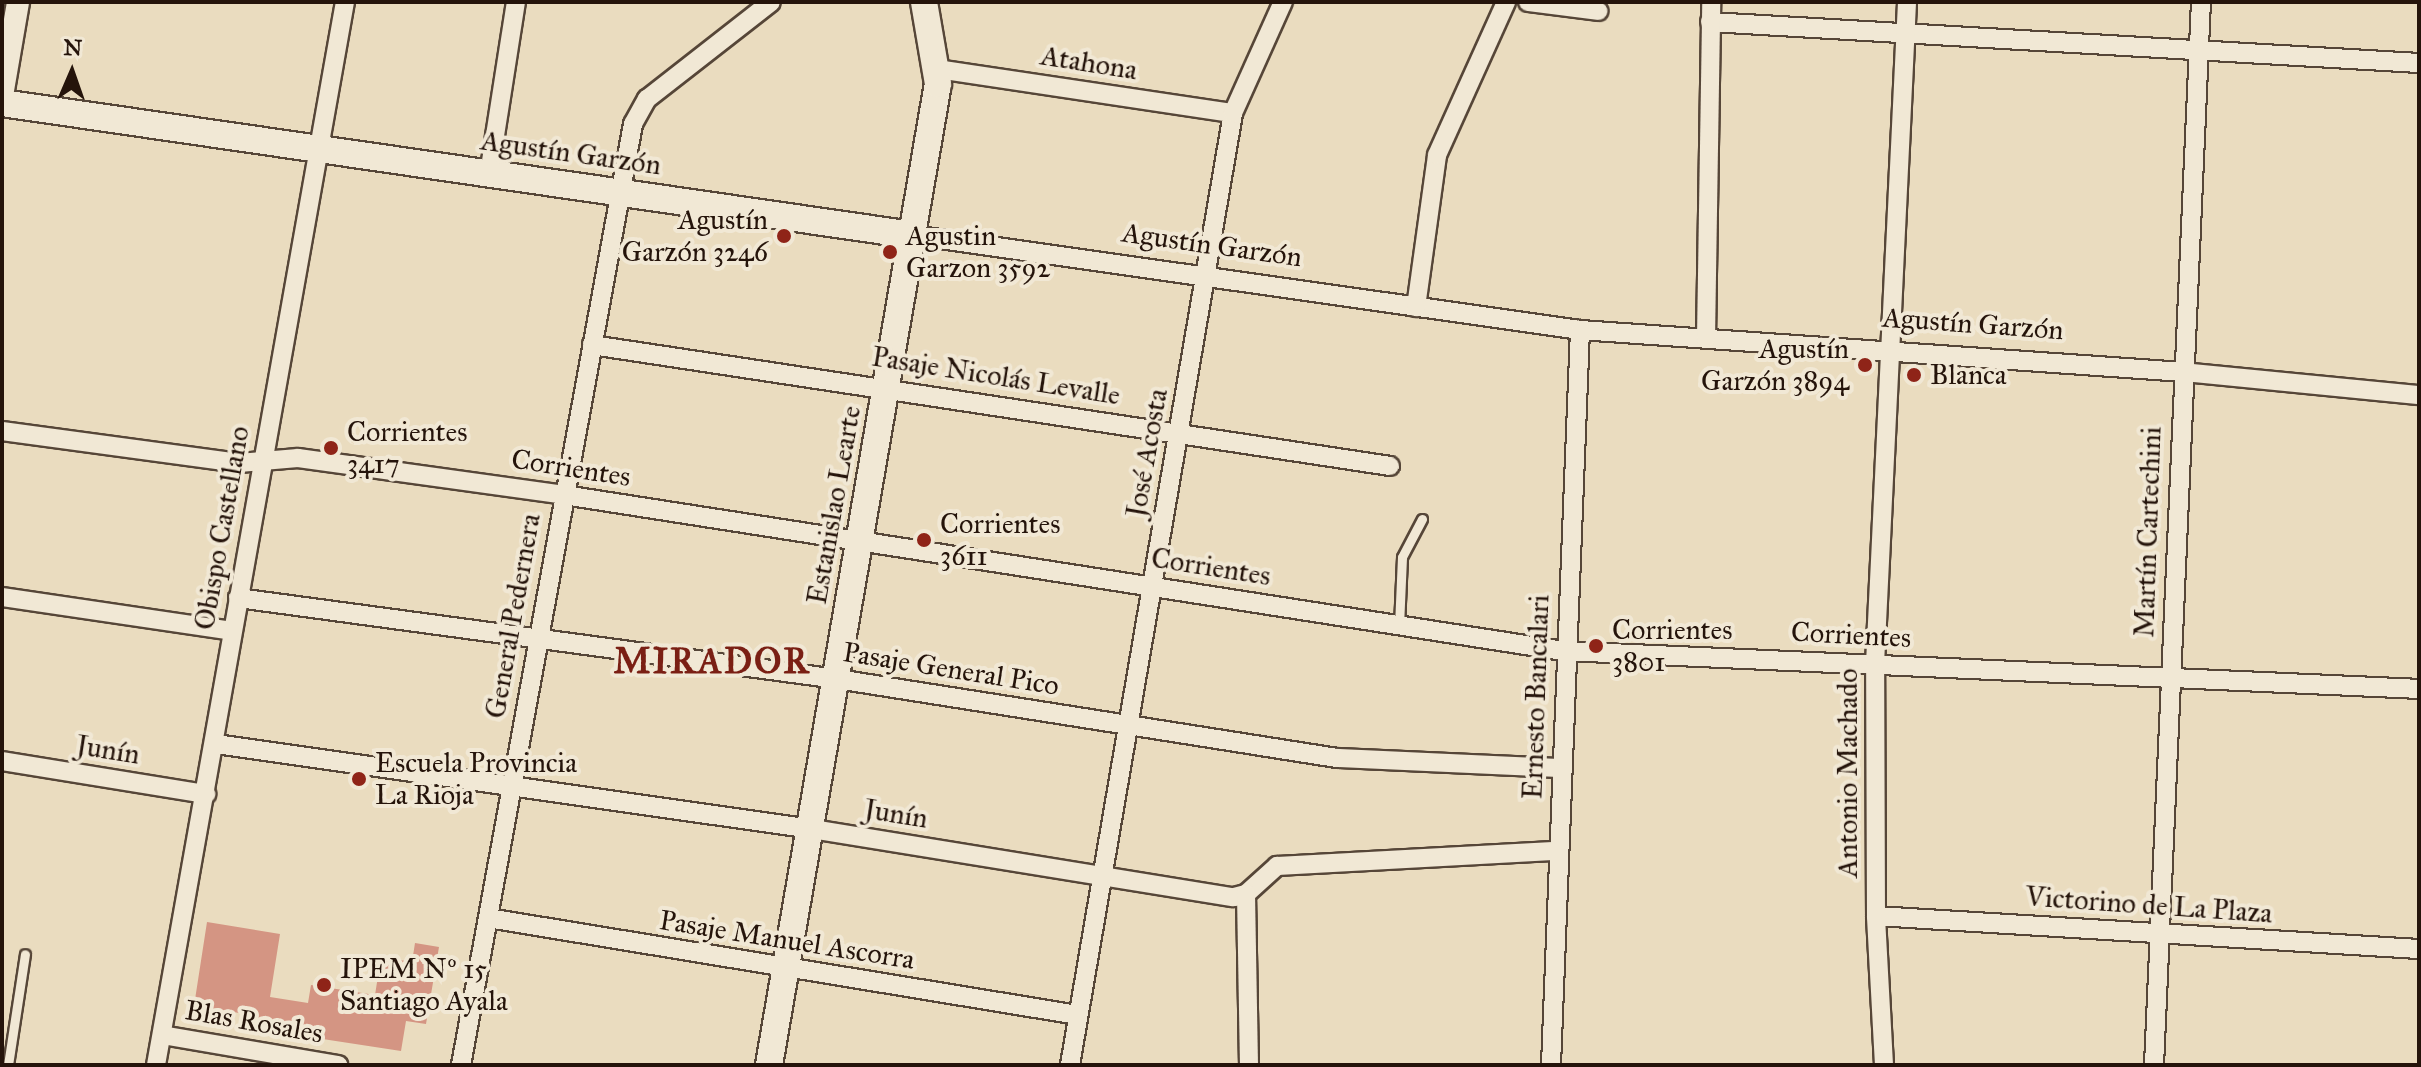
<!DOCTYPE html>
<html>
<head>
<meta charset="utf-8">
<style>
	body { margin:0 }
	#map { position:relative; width:2421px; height:1067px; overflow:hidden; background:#eadcbf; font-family:"IM FELL Great Primer",serif }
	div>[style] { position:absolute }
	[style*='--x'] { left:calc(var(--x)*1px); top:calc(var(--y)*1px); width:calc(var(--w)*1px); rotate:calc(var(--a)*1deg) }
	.building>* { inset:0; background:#d49583 }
	.roads { filter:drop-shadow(2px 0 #564638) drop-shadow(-2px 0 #564638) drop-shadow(0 2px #564638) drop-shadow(0 -2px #564638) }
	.service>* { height:9px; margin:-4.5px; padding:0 4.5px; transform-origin:4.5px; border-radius:4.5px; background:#f1e8d5 }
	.minor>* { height:18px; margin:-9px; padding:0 9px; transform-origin:9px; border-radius:9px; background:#f1e8d5 }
	.tertiary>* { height:22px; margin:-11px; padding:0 11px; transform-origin:11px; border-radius:11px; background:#f1e8d5 }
	.secondary>* { height:26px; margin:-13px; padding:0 13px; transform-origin:13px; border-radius:13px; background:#f1e8d5 }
	.dots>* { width:22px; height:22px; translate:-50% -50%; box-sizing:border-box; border:4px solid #f1e8d5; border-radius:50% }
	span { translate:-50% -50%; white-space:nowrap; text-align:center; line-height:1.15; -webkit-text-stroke:8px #f1e8d5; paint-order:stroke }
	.street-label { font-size:28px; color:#25140b }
	.poi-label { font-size:28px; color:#25140b }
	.right { translate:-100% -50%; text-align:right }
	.left { translate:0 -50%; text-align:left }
	.district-label { font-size:36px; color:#7a1f14; font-weight:700; letter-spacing:2px }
	.frame { position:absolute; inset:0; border:4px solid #25140b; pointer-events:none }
	.north { position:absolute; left:32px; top:32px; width:80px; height:80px; -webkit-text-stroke:6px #f1e8d5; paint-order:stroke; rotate:2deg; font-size:22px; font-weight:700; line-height:32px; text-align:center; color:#25140b }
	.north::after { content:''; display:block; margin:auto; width:28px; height:36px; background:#25140b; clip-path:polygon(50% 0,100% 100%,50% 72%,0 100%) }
</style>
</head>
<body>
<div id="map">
	<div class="building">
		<div style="clip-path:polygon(207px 922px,280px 934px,270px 997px,308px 1003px,311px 985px,375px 995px,381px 957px,412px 962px,415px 943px,439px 947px,426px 1024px,406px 1021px,401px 1051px,244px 1027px,246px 1014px,194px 1006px)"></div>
	</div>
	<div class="roads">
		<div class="service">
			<div style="--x:1399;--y:626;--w:69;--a:-87.5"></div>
			<div style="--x:1402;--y:557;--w:43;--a:-62.2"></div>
			<div style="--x:8;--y:1065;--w:112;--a:-81.3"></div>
		</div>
		<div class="minor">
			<div style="--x:1528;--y:2;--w:71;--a:7.3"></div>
			<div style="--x:1710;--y:22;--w:710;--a:3.31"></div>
			<div style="--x:937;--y:69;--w:299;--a:8.5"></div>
			<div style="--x:489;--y:174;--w:174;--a:-81.1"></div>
			<div style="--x:912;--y:235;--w:675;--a:8.09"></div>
			<div style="--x:1580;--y:330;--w:604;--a:3.98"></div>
			<div style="--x:2183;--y:372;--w:237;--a:5.6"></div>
			<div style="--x:1416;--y:307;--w:153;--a:-82.1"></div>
			<div style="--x:1437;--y:155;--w:168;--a:-65.7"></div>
			<div style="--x:1706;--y:338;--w:336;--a:-89.1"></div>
			<div style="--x:592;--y:345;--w:807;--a:8.62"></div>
			<div style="--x:2;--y:431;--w:239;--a:7.7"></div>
			<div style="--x:239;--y:463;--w:59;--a:-4.8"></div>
			<div style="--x:298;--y:458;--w:269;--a:7.9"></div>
			<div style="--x:564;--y:495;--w:1012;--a:8.87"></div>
			<div style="--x:1564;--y:651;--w:856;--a:2.54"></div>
			<div style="--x:2;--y:597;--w:232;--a:8.4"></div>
			<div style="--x:238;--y:598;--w:604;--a:7.7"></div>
			<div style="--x:837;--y:679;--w:506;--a:8.98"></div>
			<div style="--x:1337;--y:758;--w:224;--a:2.6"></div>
			<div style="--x:216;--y:744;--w:602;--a:8.12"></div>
			<div style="--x:812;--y:829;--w:427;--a:9.2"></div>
			<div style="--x:1234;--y:897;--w:12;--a:-14"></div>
			<div style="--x:1246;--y:894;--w:42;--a:-42.1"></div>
			<div style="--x:1277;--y:866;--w:281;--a:-3.1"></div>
			<div style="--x:2;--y:761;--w:207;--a:9.2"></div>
			<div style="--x:1246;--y:894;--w:171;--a:89"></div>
			<div style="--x:1876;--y:916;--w:544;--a:3.48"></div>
			<div style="--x:488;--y:918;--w:598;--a:9.34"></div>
			<div style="--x:162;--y:1035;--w:179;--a:9.7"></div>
			<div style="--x:156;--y:1065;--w:1080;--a:-79.92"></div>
			<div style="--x:461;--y:1065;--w:957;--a:-79.64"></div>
			<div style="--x:633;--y:124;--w:29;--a:-61"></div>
			<div style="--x:647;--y:99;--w:157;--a:-38"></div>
			<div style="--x:1070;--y:1065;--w:966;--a:-80.28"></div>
			<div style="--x:1233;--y:113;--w:122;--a:-65.8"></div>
			<div style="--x:1551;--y:1065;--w:736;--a:-87.74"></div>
			<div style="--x:1884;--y:1065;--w:149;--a:-93.1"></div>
			<div style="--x:1876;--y:916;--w:252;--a:-90.2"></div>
			<div style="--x:1875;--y:664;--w:663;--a:-87.23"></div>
			<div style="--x:2154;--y:1065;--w:1064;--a:-87.47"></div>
		</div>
		<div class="tertiary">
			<div style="--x:2;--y:96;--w:95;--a:-80.3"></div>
		</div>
		<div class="secondary">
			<div style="--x:2;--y:103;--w:920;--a:8.25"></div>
			<div style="--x:769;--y:1065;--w:995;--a:-80.23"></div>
			<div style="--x:938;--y:84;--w:83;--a:-99.7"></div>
		</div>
	</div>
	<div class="dots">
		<div style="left:784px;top:236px;background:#8f2418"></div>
		<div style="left:890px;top:252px;background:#8f2418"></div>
		<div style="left:1865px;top:365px;background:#8f2418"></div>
		<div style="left:1914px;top:375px;background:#8f2418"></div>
		<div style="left:331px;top:448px;background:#8f2418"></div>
		<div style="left:924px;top:540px;background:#8f2418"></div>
		<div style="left:1596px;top:646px;background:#8f2418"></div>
		<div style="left:359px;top:779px;background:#8f2418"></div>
		<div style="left:324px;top:985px;background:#8f2418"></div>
	</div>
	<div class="street-label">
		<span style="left:1089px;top:63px;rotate:9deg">Atahona</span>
		<span style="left:571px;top:153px;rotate:8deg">Agustín Garzón</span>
		<span style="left:1212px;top:245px;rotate:8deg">Agustín Garzón</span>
		<span style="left:1973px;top:324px;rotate:4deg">Agustín Garzón</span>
		<span style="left:996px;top:376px;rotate:9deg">Pasaje Nicolás Levalle</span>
		<span style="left:1147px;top:453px;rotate:-80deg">José Acosta</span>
		<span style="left:571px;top:468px;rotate:9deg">Corrientes</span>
		<span style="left:834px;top:505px;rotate:-80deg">Estanislao Learte</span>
		<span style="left:222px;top:528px;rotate:-80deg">Obispo Castellano</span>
		<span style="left:2148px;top:532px;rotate:-88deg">Martín Cartechini</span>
		<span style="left:1211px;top:567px;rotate:9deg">Corrientes</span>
		<span style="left:513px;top:616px;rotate:-80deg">General Pedernera</span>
		<span style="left:1851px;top:635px;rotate:3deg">Corrientes</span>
		<span style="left:951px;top:669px;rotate:9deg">Pasaje General Pico</span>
		<span style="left:1536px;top:697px;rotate:-88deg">Ernesto Bancalari</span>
		<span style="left:108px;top:750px;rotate:9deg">Junín</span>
		<span style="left:1848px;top:773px;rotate:-90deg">Antonio Machado</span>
		<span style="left:896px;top:814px;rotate:9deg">Junín</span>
		<span style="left:2149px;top:905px;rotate:4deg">Victorino de La Plaza</span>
		<span style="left:787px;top:940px;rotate:9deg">Pasaje Manuel Ascorra</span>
		<span style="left:254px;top:1022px;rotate:10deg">Blas Rosales</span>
	</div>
	<div class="poi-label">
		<span class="right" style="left:768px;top:236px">Agustín<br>Garzón 3246</span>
		<span class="left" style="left:906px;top:252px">Agustin<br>Garzon 3592</span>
		<span class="right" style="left:1849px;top:365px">Agustín<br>Garzón 3894</span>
		<span class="left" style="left:1930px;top:375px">Blanca</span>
		<span class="left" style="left:347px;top:448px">Corrientes<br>3417</span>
		<span class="left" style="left:940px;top:540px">Corrientes<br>3611</span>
		<span class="left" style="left:1612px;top:646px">Corrientes<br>3801</span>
		<span class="left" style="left:375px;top:779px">Escuela Provincia<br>La Rioja</span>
		<span class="left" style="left:340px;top:985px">IPEM Nº 15<br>Santiago Ayala</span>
	</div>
	<div class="district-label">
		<span style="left:712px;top:662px">MIRADOR</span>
	</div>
	<div class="frame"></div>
	<div class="north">N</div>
</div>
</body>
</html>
